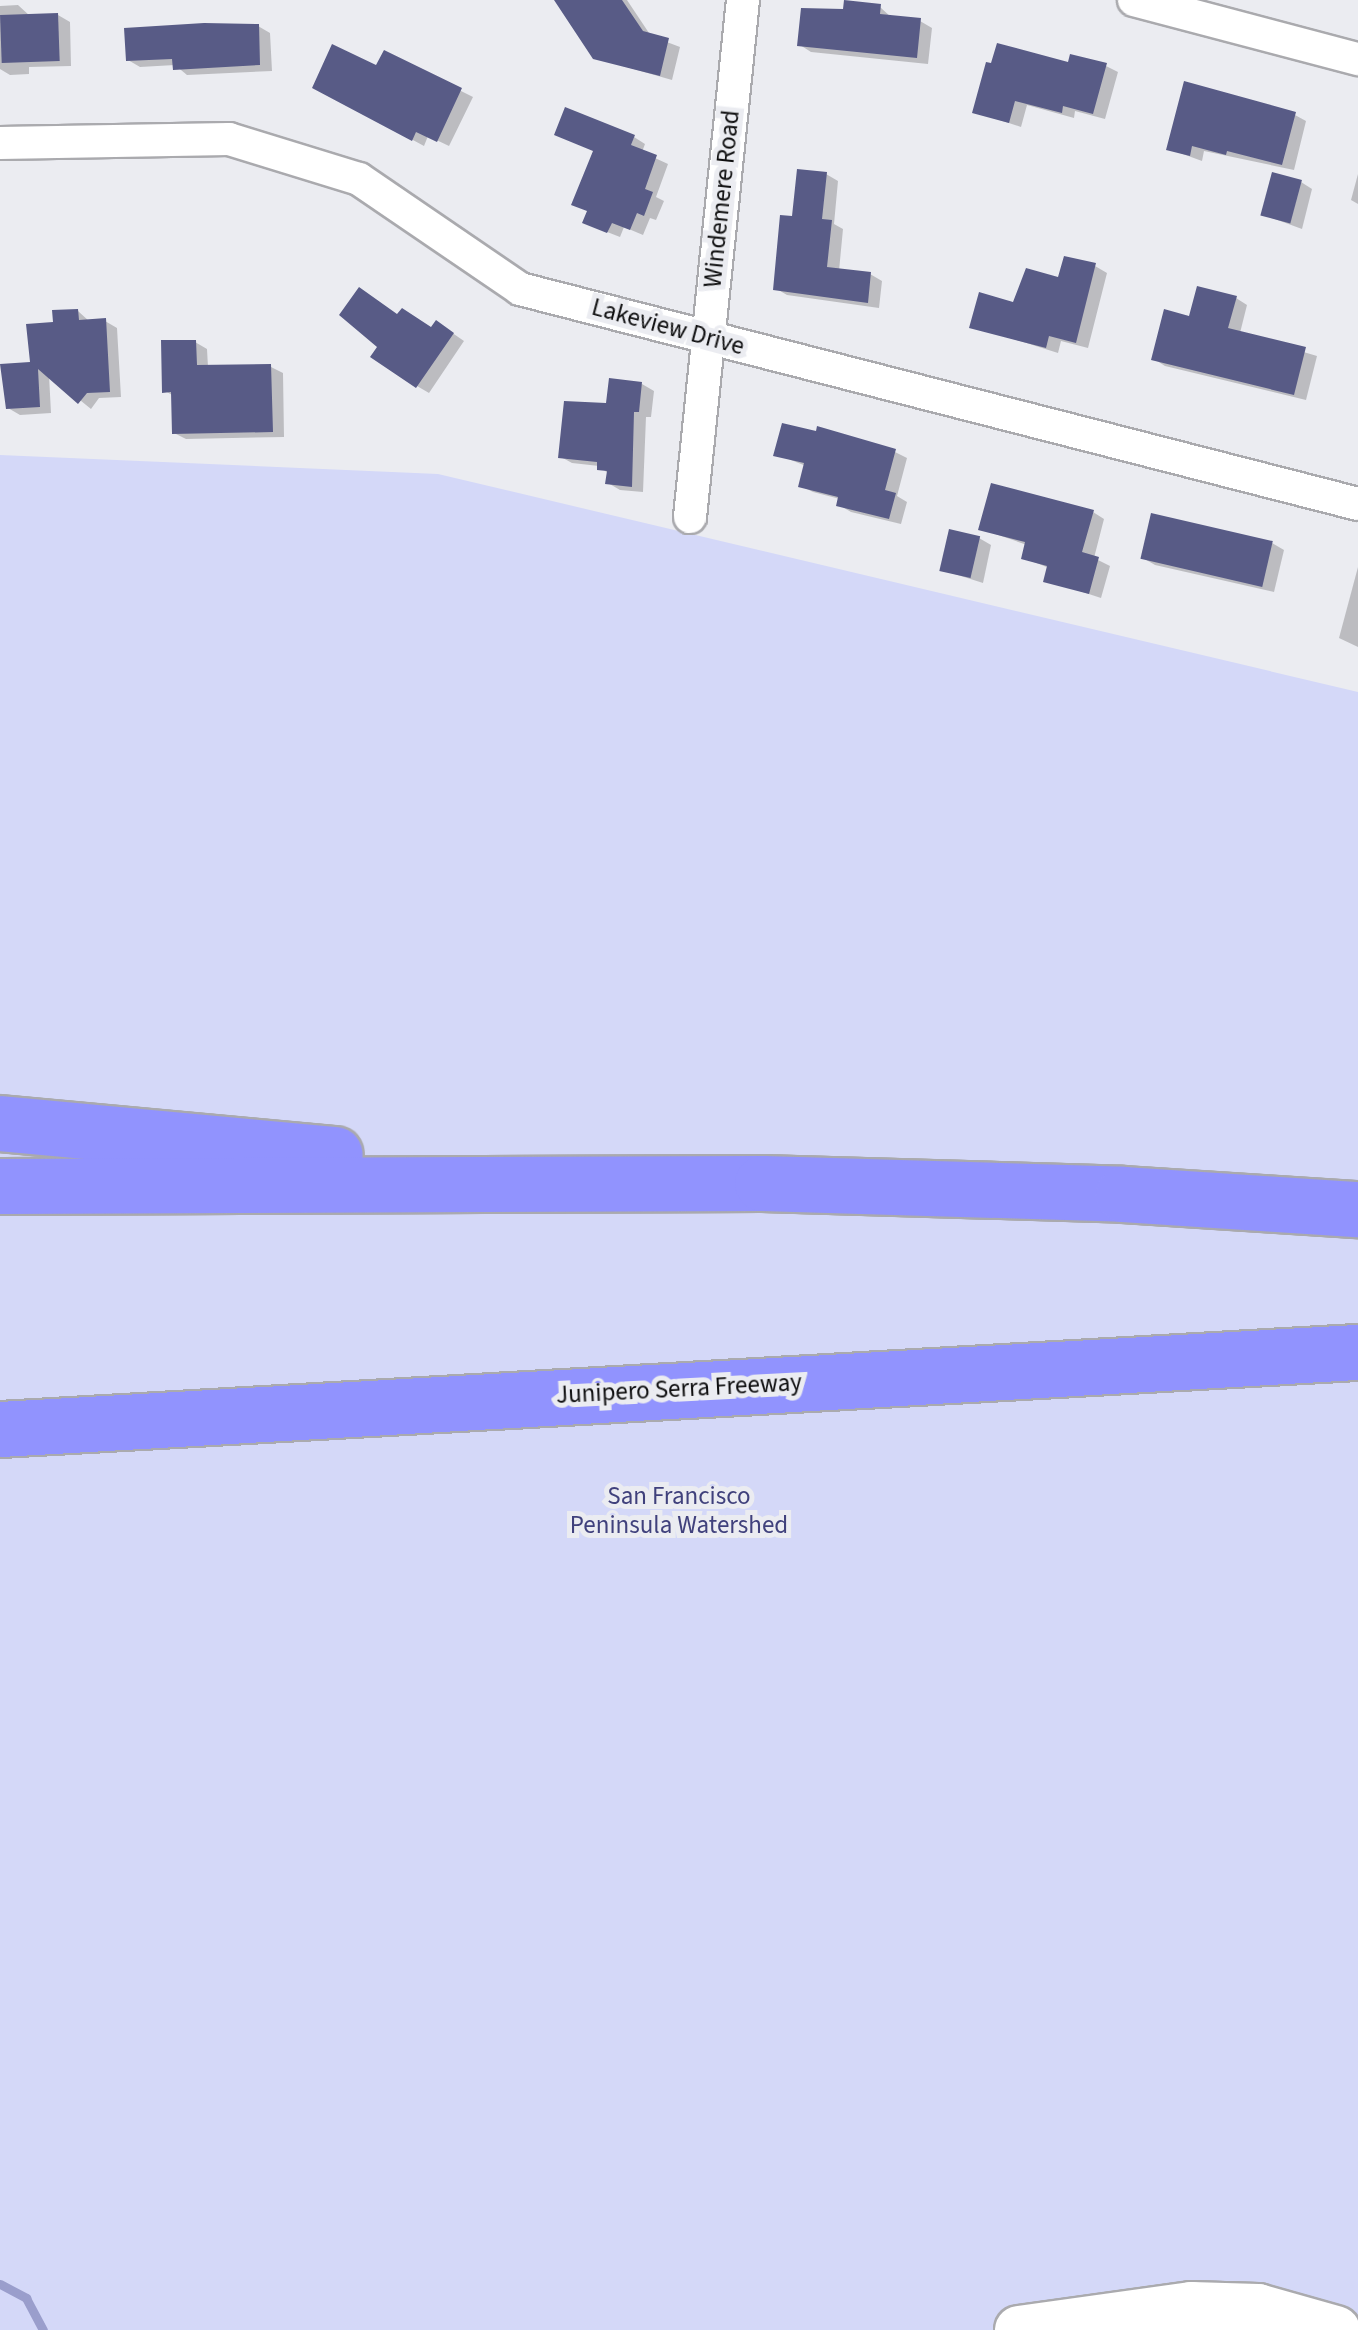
<!DOCTYPE html>
<html>
<head>
<meta charset="utf-8">
<style>
	body { margin:0 }
	#map { position:relative; width:1358px; height:2330px; overflow:hidden; background:#ebecf1; font-family:"Source Sans 3",sans-serif }
	div>[style] { position:absolute }
	[style*='--x'] { left:calc(var(--x)*1px); top:calc(var(--y)*1px); width:calc(var(--w)*1px); rotate:calc(var(--a)*1deg) }
	.green>* { inset:0; background:#d4d8f8 }
	.shadow>* { inset:0; background:#0003 }
	.stream>* { height:9px; margin:-4.5px; padding:0 4.5px; transform-origin:4.5px; border-radius:4.5px; background:#9a9ecc }
	.building>* { inset:0; background:#585b86; transform-origin:0 0 }
	.roads { filter:drop-shadow(2px 0 #aaaaae) drop-shadow(-2px 0 #aaaaae) drop-shadow(0 2px #aaaaae) drop-shadow(0 -2px #aaaaae) }
	.street>* { height:32px; margin:-16px; padding:0 16px; transform-origin:16px; border-radius:16px; background:#fff }
	.secondary>* { height:48px; margin:-24px; padding:0 24px; transform-origin:24px; border-radius:24px; background:#fff }
	.highway>* { height:55px; margin:-27.5px; padding:0 27.5px; transform-origin:27.5px; border-radius:27.5px; background:#9193fe }
	span { translate:-50% -50%; white-space:nowrap; text-align:center; line-height:1.15; -webkit-text-stroke:10px #ebecf1; paint-order:stroke }
	.street-label { font-size:25px; color:#0e0e0f }
	.park-label { font-size:25px; color:#40417c }
</style>
</head>
<body>
<div id="map">
	<div class="green">
		<div style="clip-path:polygon(0 455px,438px 474px,1358px 692px,1358px 2330px,0 2330px)"></div>
	</div>
	<div class="shadow">
		<div style="clip-path:polygon(557px 0,627px 0,651px 36px,680px 47px,672px 80px,595px 58px)"></div>
		<div style="clip-path:polygon(18px 5px,30px 16px,58px 15px,70px 22px,71px 66px,29px 67px,29px 74px,10px 75px,0 69px,0 6px)"></div>
		<div style="clip-path:polygon(880px 7px,892px 18px,920px 21px,932px 28px,928px 64px,811px 52px,800px 45px,846px 12px)"></div>
		<div style="clip-path:polygon(258px 26px,270px 33px,272px 71px,187px 75px,175px 65px,140px 67px,128px 60px)"></div>
		<div style="clip-path:polygon(385px 53px,473px 97px,449px 146px,428px 136px,424px 146px,315px 87px,378px 69px)"></div>
		<div style="clip-path:polygon(1069px 65px,1106px 66px,1118px 72px,1105px 119px,1075px 111px,1074px 118px,1027px 105px,1021px 127px,975px 112px)"></div>
		<div style="clip-path:polygon(1295px 115px,1306px 121px,1294px 170px,1204px 151px,1202px 161px,1169px 149px)"></div>
		<div style="clip-path:polygon(634px 137px,645px 144px,642px 152px,668px 164px,656px 197px,664px 201px,656px 220px,650px 218px,643px 235px,624px 227px,620px 237px,597px 228px)"></div>
		<div style="clip-path:polygon(826px 174px,838px 181px,834px 224px,843px 229px,839px 271px,870px 274px,882px 281px,879px 308px,787px 295px,775px 288px)"></div>
		<div style="clip-path:polygon(1358px 174px,1358px 204px,1351px 200px)"></div>
		<div style="clip-path:polygon(1301px 182px,1312px 189px,1302px 229px,1264px 215px)"></div>
		<div style="clip-path:polygon(1095px 266px,1107px 273px,1088px 348px,1061px 341px,1058px 353px,972px 326px)"></div>
		<div style="clip-path:polygon(1236px 298px,1247px 305px,1240px 333px,1317px 356px,1306px 400px,1165px 366px,1154px 359px,1191px 319px)"></div>
		<div style="clip-path:polygon(78px 311px,90px 322px,105px 321px,117px 328px,121px 397px,99px 398px,91px 409px,49px 375px,51px 413px,20px 415px,8px 408px,56px 324px)"></div>
		<div style="clip-path:polygon(399px 317px,432px 330px,448px 330px,464px 341px,429px 393px,417px 386px)"></div>
		<div style="clip-path:polygon(195px 342px,207px 349px,208px 367px,271px 367px,283px 373px,284px 437px,186px 439px,174px 433px,174px 396px,165px 391px)"></div>
		<div style="clip-path:polygon(642px 384px,654px 391px,651px 417px,646px 417px,643px 492px,620px 490px,608px 483px,609px 474px,599px 466px,572px 463px,561px 457px,608px 405px)"></div>
		<div style="clip-path:polygon(895px 452px,907px 458px,897px 496px,907px 502px,901px 524px,851px 512px,839px 505px,840px 499px,813px 492px,801px 486px,806px 466px,776px 454px)"></div>
		<div style="clip-path:polygon(1093px 512px,1104px 519px,1094px 558px,1110px 566px,1101px 598px,1046px 580px,1049px 568px,1024px 558px,1027px 545px,981px 529px)"></div>
		<div style="clip-path:polygon(979px 538px,991px 545px,983px 583px,942px 570px)"></div>
		<div style="clip-path:polygon(1272px 543px,1284px 550px,1274px 592px,1155px 565px,1143px 558px)"></div>
		<div style="clip-path:polygon(1358px 567px,1358px 647px,1339px 638px)"></div>
	</div>
	<div class="stream">
		<div style="--x:0;--y:2284;--w:30;--a:28"></div>
		<div style="--x:26;--y:2298;--w:36;--a:62"></div>
	</div>
	<div class="building">
		<div style="clip-path:polygon(554px 0,622px 0,643px 31px,669px 38px,660px 76px,593px 59px)"></div>
		<div style="clip-path:polygon(844px 0,881px 4px,880px 14px,921px 18px,917px 58px,797px 46px,801px 8px,843px 9px)"></div>
		<div style="left:58px;top:13px;width:48px;height:58px;rotate:88deg"></div>
		<div style="clip-path:polygon(204px 23px,259px 24px,260px 65px,173px 70px,172px 59px,126px 61px,124px 28px)"></div>
		<div style="clip-path:polygon(997px 43px,1068px 62px,1070px 54px,1107px 63px,1093px 114px,1063px 106px,1062px 113px,1015px 101px,1009px 123px,972px 113px,986px 62px,991px 63px)"></div>
		<div style="clip-path:polygon(332px 44px,376px 65px,384px 50px,462px 88px,437px 142px,416px 132px,412px 141px,312px 88px)"></div>
		<div style="clip-path:polygon(1184px 81px,1296px 112px,1282px 165px,1227px 151px,1226px 155px,1192px 146px,1190px 156px,1166px 150px)"></div>
		<div style="clip-path:polygon(565px 107px,635px 135px,631px 145px,657px 155px,645px 189px,653px 192px,644px 216px,637px 213px,630px 230px,612px 223px,607px 233px,582px 223px,587px 211px,571px 205px,593px 151px,554px 135px)"></div>
		<div style="clip-path:polygon(797px 169px,827px 172px,822px 219px,832px 220px,827px 267px,871px 272px,868px 303px,773px 290px,780px 215px,792px 216px)"></div>
		<div style="left:1272px;top:172px;width:31px;height:45px;rotate:15deg"></div>
		<div style="clip-path:polygon(1064px 256px,1096px 263px,1076px 343px,1049px 336px,1046px 348px,969px 328px,979px 292px,1013px 302px,1026px 268px,1058px 277px)"></div>
		<div style="clip-path:polygon(1197px 286px,1237px 296px,1228px 328px,1306px 347px,1294px 395px,1151px 360px,1164px 309px,1189px 316px)"></div>
		<div style="clip-path:polygon(359px 287px,397px 314px,402px 308px,431px 327px,436px 320px,454px 333px,416px 388px,370px 357px,377px 347px,339px 315px)"></div>
		<div style="clip-path:polygon(78px 309px,79px 320px,106px 318px,110px 392px,87px 393px,78px 404px,38px 369px,40px 407px,6px 409px,0 364px,30px 362px,26px 324px,53px 322px,52px 310px)"></div>
		<div style="clip-path:polygon(161px 340px,196px 340px,197px 365px,271px 364px,273px 432px,172px 434px,171px 392px,162px 393px)"></div>
		<div style="clip-path:polygon(609px 378px,642px 382px,639px 412px,634px 412px,632px 487px,605px 484px,607px 471px,597px 470px,597px 462px,558px 458px,564px 401px,606px 403px)"></div>
		<div style="clip-path:polygon(782px 423px,816px 431px,817px 426px,896px 449px,885px 490px,896px 493px,889px 519px,836px 506px,838px 497px,798px 487px,804px 463px,773px 456px)"></div>
		<div style="clip-path:polygon(991px 483px,1094px 510px,1082px 552px,1099px 557px,1089px 594px,1043px 582px,1047px 566px,1021px 559px,1025px 542px,978px 530px)"></div>
		<div style="left:1151px;top:513px;width:125px;height:47px;rotate:13deg"></div>
		<div style="left:949px;top:529px;width:32px;height:43px;rotate:13deg"></div>
	</div>
	<div class="roads">
		<div class="street">
			<div style="--x:1134;--y:0;--w:232;--a:14.8"></div>
			<div style="--x:0;--y:143;--w:229;--a:-1"></div>
			<div style="--x:229;--y:139;--w:136;--a:17.1"></div>
			<div style="--x:359;--y:179;--w:195;--a:34.3"></div>
			<div style="--x:520;--y:289;--w:865;--a:14.39"></div>
			<div style="--x:690;--y:517;--w:520;--a:-84.15"></div>
		</div>
		<div class="secondary">
			<div style="--x:1019;--y:2330;--w:174;--a:-7.9"></div>
			<div style="--x:1191;--y:2306;--w:67;--a:1.7"></div>
			<div style="--x:1258;--y:2308;--w:81;--a:15.8"></div>
		</div>
		<div class="highway">
			<div style="--x:0;--y:1123;--w:336;--a:5.3"></div>
			<div style="--x:0;--y:1186;--w:762;--a:-0.23"></div>
			<div style="--x:762;--y:1183;--w:361;--a:1.7"></div>
			<div style="--x:1123;--y:1194;--w:235;--a:3.7"></div>
			<div style="--x:0;--y:1429;--w:1360;--a:-3.25"></div>
		</div>
	</div>
	<div class="street-label">
		<span style="left:722px;top:199px;rotate:-84deg">Windemere Road</span>
		<span style="left:668px;top:327px;rotate:15deg">Lakeview Drive</span>
		<span style="left:679px;top:1389px;rotate:-3deg">Junipero Serra Freeway</span>
	</div>
	<div class="park-label">
		<span style="left:679px;top:1511px">San Francisco<br>Peninsula Watershed</span>
	</div>
</div>
</body>
</html>
